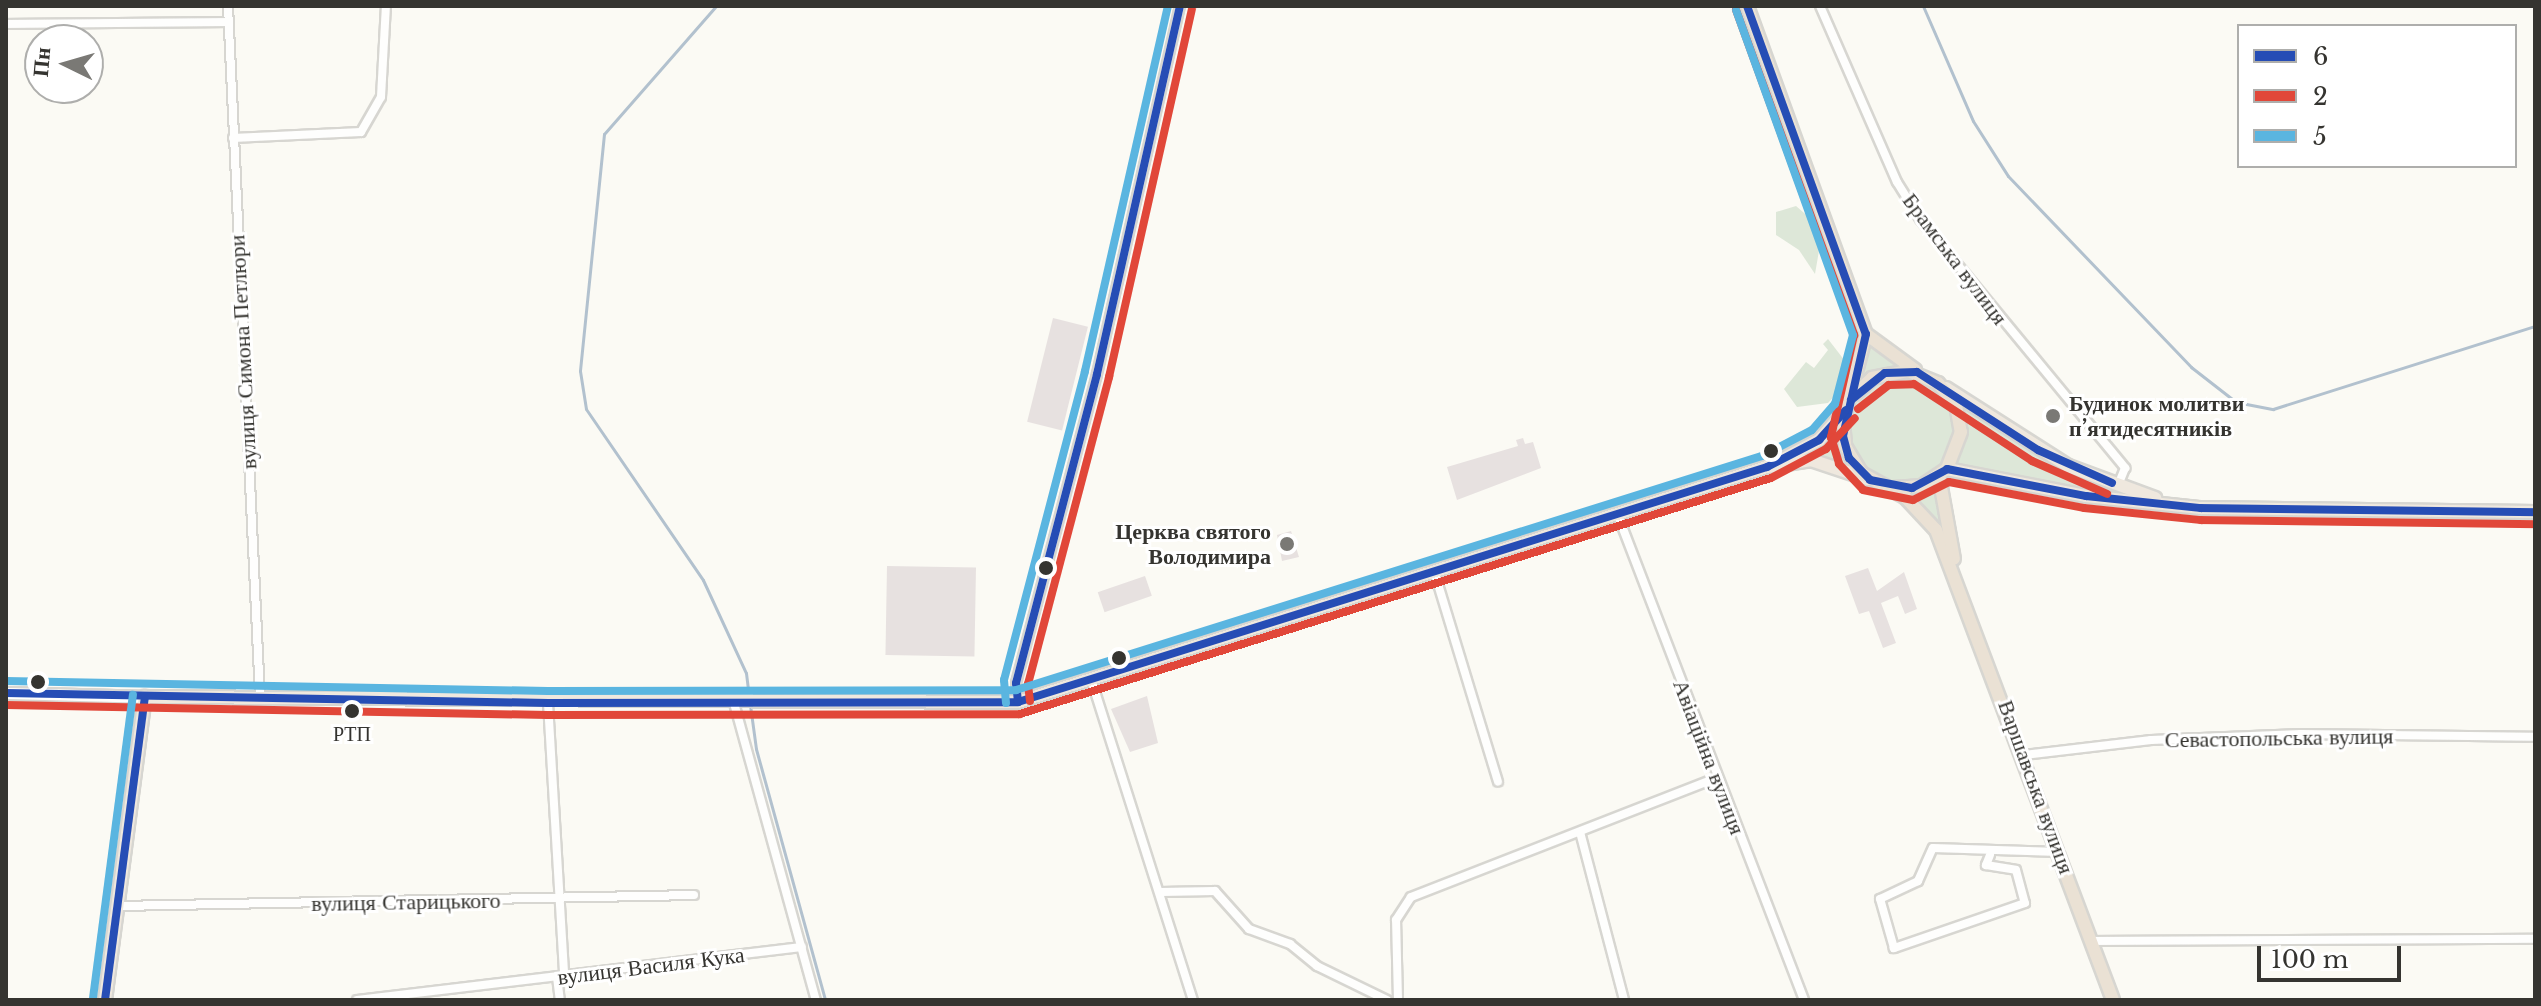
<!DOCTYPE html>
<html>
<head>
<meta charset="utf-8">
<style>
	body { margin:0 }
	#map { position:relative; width:2541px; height:1006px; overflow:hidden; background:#fbfaf4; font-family:"Libre Baskerville",serif }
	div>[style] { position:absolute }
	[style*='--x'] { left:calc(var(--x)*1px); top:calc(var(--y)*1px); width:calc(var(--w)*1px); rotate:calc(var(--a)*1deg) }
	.green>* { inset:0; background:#dde7d8 }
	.stream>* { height:3px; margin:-1.5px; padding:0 1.5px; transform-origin:1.5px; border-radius:1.5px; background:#b2c1ce }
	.building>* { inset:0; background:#e7e1e0; transform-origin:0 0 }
	.roads { filter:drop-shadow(2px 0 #d7d6d1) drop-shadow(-2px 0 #d7d6d1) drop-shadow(0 2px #d7d6d1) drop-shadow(0 -2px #d7d6d1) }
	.minor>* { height:8px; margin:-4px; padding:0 4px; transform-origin:4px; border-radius:4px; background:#fefefd }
	.secondary>* { height:11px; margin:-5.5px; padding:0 5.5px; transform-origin:5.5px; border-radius:5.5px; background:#fefefd }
	.primary>* { height:12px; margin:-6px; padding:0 6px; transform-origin:6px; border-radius:6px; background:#efe8de }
	.trunk>* { height:12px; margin:-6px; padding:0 6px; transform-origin:6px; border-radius:6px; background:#eae1d4 }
	.bus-1>* { height:8px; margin:-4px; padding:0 4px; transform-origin:4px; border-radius:4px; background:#264db5 }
	.bus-2>* { height:8px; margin:-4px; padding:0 4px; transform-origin:4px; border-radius:4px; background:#e14739 }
	.bus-3>* { height:8px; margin:-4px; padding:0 4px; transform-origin:4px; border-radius:4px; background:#5ab5e0 }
	.dots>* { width:22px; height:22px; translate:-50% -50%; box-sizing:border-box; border:4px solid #fff; border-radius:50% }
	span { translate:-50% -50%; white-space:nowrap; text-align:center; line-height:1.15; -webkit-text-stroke:6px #fff; paint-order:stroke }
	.bus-label { font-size:20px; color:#353430 }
	.street-label { font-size:22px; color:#353430 }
	.poi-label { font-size:22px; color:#353430; font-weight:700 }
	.left { translate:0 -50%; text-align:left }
	.right { translate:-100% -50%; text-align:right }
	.frame { position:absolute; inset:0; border:8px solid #353430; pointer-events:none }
	.legend { position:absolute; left:2237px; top:24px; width:280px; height:144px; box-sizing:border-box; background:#fff; border:2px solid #aeaeac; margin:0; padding:10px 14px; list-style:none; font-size:24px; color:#353430 }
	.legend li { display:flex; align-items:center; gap:16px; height:40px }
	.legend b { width:40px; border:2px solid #aeaeac }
	.north { position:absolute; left:24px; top:24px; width:80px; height:80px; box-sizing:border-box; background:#fff; border:2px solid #aeaeac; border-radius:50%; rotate:275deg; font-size:22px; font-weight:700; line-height:32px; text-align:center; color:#353430 }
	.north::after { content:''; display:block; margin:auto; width:28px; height:36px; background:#7a7975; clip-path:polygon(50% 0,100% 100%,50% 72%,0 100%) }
	.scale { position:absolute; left:2257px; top:946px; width:144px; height:36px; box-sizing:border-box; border:4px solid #353430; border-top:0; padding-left:10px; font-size:24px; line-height:28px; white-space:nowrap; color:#353430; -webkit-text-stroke:6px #fff; paint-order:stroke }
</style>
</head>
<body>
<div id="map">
	<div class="green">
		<div style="clip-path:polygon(1796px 206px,1811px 219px,1820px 245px,1815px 274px,1799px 250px,1776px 235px,1776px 212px)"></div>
		<div style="clip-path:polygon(1866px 334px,2011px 434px,2136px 492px,2201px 508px,1947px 469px,1939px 476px,1952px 545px,1916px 505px,1840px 467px,1790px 462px,1846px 410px)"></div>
		<div style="clip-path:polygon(1828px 339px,1845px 361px,1845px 385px,1828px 403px,1797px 407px,1784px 389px,1806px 362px,1814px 368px,1828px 350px,1823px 344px)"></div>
	</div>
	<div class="stream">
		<div style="--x:716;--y:6;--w:170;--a:131.2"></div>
		<div style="--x:604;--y:134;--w:238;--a:95.8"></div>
		<div style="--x:580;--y:371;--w:38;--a:81"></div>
		<div style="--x:586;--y:409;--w:207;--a:55.6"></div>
		<div style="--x:703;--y:580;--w:102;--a:65.2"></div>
		<div style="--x:746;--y:673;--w:24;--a:83"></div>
		<div style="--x:1923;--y:6;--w:125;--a:66.5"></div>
		<div style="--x:1973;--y:121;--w:65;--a:57.5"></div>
		<div style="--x:2008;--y:176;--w:265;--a:46.2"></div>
		<div style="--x:2191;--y:367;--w:57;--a:37.9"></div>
		<div style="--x:2236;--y:402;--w:38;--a:11"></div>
		<div style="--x:2273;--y:409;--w:275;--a:-17.6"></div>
		<div style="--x:750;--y:705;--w:44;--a:82.2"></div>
		<div style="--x:756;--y:749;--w:260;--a:74.6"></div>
	</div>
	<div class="building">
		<div style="left:1053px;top:318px;width:36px;height:107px;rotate:14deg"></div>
		<div style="clip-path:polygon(1523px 438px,1525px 444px,1533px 442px,1541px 468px,1457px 500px,1447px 467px,1518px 446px,1516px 440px)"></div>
		<div style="clip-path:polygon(1291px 531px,1299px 557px,1282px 561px,1277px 535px)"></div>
		<div style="left:887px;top:566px;width:89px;height:89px;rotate:1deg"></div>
		<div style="clip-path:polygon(1868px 568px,1877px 591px,1904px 572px,1917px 609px,1905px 614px,1898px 596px,1881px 603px,1896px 643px,1883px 648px,1869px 611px,1859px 614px,1845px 576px)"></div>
		<div style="left:1145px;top:576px;width:21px;height:50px;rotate:71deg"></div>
		<div style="clip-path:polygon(1147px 696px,1158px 743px,1130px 752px,1111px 709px)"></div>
	</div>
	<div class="roads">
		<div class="minor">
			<div style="--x:228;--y:6;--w:693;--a:87.35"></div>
			<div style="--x:1820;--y:6;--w:192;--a:66.4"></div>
			<div style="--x:1897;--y:182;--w:44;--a:58.1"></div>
			<div style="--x:1920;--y:219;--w:323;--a:50.5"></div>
			<div style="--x:2125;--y:468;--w:18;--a:112"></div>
			<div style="--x:6;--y:24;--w:222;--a:-0.5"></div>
			<div style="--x:233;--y:138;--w:128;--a:-2.7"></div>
			<div style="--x:361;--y:132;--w:40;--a:-60.3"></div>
			<div style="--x:381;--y:97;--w:91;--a:-86.9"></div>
			<div style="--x:1617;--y:513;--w:522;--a:68.99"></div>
			<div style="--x:1434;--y:571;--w:220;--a:73.1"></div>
			<div style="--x:1092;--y:682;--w:334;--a:72.4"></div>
			<div style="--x:1018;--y:702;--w:19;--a:-96"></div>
			<div style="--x:1016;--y:683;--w:319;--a:-75.3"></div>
			<div style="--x:1097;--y:374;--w:377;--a:-77.3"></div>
			<div style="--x:548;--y:703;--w:272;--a:86.6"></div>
			<div style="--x:734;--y:703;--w:308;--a:74.6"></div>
			<div style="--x:2024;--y:755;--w:128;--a:-6.7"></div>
			<div style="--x:2151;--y:740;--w:150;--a:-2.3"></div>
			<div style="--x:2301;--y:734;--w:234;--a:0.7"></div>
			<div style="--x:1580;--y:832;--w:174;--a:75.3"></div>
			<div style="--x:1990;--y:855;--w:11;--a:112"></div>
			<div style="--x:1986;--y:865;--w:30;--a:9"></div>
			<div style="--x:2016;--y:870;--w:34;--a:75"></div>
			<div style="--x:2025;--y:903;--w:139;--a:161"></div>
			<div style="--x:1894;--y:948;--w:51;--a:-105.9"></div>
			<div style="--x:1880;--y:899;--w:42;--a:-25.3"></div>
			<div style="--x:1918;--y:881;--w:36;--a:-66"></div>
			<div style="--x:1933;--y:848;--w:126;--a:1.8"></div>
			<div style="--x:1161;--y:892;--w:54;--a:-1.1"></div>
			<div style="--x:1215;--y:891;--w:51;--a:48.2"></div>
			<div style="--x:1249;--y:929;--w:44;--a:20.1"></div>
			<div style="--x:1290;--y:944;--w:35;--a:39"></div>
			<div style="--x:1317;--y:966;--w:78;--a:25.9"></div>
			<div style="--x:118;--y:906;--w:576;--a:-1.09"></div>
			<div style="--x:2091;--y:941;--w:444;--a:-0.3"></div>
			<div style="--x:557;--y:977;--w:23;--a:83"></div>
			<div style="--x:357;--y:1000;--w:448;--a:-6.8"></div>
			<div style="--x:1398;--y:1000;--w:80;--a:-91.4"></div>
			<div style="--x:1396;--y:920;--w:27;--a:-57"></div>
			<div style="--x:1411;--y:897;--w:327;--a:-21.3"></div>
		</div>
		<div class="secondary">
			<div style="--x:6;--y:693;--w:139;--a:1.6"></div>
		</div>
		<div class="primary">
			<div style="--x:1946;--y:388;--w:145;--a:32.6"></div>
			<div style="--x:2068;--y:466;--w:93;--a:20.2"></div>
			<div style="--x:1783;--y:459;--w:41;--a:-27.8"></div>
			<div style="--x:1819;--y:440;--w:40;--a:-48"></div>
			<div style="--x:1947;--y:469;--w:142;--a:11"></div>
			<div style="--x:2086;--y:496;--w:116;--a:6"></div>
			<div style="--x:2201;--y:508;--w:334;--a:0.7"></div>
			<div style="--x:105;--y:1000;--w:306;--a:-82.5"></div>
			<div style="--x:145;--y:697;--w:873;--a:0.33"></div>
			<div style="--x:1018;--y:702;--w:785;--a:-17.42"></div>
			<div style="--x:1767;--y:467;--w:45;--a:-9"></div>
			<div style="--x:1811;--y:460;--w:60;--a:18.4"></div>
		</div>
		<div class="trunk">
			<div style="--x:1747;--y:6;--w:349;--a:70.1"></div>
			<div style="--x:1866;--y:334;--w:90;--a:104.8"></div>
			<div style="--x:1843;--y:421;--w:25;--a:85"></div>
			<div style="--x:1845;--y:446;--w:31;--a:59"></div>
			<div style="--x:1861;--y:473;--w:50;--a:28.6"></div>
			<div style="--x:1905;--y:497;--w:45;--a:46.8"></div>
			<div style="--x:1936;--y:530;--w:502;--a:69.36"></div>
			<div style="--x:1866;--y:334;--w:61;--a:36.3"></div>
			<div style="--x:1855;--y:394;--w:23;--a:-43"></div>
			<div style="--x:1872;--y:378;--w:37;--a:-11"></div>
			<div style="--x:1908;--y:371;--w:32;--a:22"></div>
			<div style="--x:1938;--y:383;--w:28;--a:51"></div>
			<div style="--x:1956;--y:405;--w:27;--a:80"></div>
			<div style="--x:1961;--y:432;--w:40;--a:111"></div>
			<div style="--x:1947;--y:469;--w:30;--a:146"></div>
			<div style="--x:1922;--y:486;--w:29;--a:176"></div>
			<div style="--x:1939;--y:476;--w:84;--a:79.8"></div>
		</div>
	</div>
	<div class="bus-1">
		<div style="--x:1747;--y:6;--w:349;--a:70.1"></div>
		<div style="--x:1866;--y:334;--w:105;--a:102.7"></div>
		<div style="--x:1843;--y:436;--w:23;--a:75"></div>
		<div style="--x:1849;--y:458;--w:30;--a:46"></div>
		<div style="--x:1870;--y:480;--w:43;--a:10.8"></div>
		<div style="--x:1912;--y:488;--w:40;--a:-28"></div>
		<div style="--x:1947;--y:469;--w:142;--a:11"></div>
		<div style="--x:2086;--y:496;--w:116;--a:6"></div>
		<div style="--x:2201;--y:508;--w:334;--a:0.7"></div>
		<div style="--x:1851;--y:400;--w:43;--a:-38.5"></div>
		<div style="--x:1885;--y:373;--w:32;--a:-2"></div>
		<div style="--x:1917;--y:372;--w:144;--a:32.8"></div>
		<div style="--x:2038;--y:450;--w:81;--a:24"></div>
		<div style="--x:6;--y:693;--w:542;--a:1.06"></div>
		<div style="--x:548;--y:703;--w:470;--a:-0.1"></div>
		<div style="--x:1018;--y:702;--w:785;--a:-17.42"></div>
		<div style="--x:1767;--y:467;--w:59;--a:-27.4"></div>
		<div style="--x:1819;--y:440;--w:40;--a:-48"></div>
		<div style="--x:1018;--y:702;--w:19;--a:-96"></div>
		<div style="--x:1016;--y:683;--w:319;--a:-75.3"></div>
		<div style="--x:1097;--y:374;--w:377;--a:-77.3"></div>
		<div style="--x:105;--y:1000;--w:306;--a:-82.5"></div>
	</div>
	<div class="bus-2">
		<div style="--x:1736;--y:10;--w:346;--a:70"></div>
		<div style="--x:1854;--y:335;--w:105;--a:102.7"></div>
		<div style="--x:1831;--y:437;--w:28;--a:73"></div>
		<div style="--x:1839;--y:464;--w:35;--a:47"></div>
		<div style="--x:1863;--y:490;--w:51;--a:11.3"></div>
		<div style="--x:1913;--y:500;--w:40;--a:-26.6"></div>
		<div style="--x:1949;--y:482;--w:137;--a:10.9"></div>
		<div style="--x:2084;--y:508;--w:118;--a:5.9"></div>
		<div style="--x:2201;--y:520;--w:334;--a:0.7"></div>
		<div style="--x:1858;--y:409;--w:39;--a:-38"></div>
		<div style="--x:1889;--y:385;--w:25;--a:-2"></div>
		<div style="--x:1914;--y:384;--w:141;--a:33.1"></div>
		<div style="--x:2032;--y:461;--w:82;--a:23.7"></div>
		<div style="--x:1030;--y:701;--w:17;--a:-97"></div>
		<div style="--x:1028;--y:684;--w:318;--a:-75.2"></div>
		<div style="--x:1109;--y:377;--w:377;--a:-77.3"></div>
		<div style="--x:6;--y:705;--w:542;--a:1.06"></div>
		<div style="--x:548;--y:715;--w:472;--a:-0.1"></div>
		<div style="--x:1020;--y:714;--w:787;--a:-17.45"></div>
		<div style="--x:1771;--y:478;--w:62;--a:-27.8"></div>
		<div style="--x:1826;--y:449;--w:42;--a:-46.9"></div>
	</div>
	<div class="bus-3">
		<div style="--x:6;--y:681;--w:542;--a:1.06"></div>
		<div style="--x:548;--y:691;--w:468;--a:-0.1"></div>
		<div style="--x:1016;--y:690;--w:782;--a:-17.42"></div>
		<div style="--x:1762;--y:456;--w:56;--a:-27.5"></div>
		<div style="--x:1812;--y:430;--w:35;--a:-49"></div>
		<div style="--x:1835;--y:404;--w:71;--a:-75.4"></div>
		<div style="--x:1853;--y:335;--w:345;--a:-109.8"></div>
		<div style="--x:1006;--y:703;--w:23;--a:-95"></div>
		<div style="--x:1004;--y:680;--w:319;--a:-75.3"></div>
		<div style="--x:1085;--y:371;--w:374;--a:-77.2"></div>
		<div style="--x:93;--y:998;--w:306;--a:-82.5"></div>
	</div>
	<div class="dots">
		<div style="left:2053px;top:416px;background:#7a7975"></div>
		<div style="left:1771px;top:451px;background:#353430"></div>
		<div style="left:1287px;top:544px;background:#7a7975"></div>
		<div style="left:1046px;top:568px;background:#353430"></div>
		<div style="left:1119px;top:658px;background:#353430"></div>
		<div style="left:38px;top:682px;background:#353430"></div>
		<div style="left:352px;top:711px;background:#353430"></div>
	</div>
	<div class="bus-label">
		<span style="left:352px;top:734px">РТП</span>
	</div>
	<div class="street-label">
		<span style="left:1955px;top:259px;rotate:53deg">Брамська вулиця</span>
		<span style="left:243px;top:352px;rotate:-93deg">вулиця Симона Петлюри</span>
		<span style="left:2279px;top:738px;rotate:-1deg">Севастопольська вулиця</span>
		<span style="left:1709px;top:757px;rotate:69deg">Авіаційна вулиця</span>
		<span style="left:2036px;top:787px;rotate:70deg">Варшавська вулиця</span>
		<span style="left:406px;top:902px;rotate:-1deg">вулиця Старицького</span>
		<span style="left:651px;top:966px;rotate:-7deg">вулиця Василя Кука</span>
	</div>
	<div class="poi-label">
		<span class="left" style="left:2069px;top:416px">Будинок молитви<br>п’ятидесятників</span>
		<span class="right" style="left:1271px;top:544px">Церква святого<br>Володимира</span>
	</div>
	<div class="frame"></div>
	<ul class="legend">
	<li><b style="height:10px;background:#264db5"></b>6</li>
	<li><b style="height:10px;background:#e14739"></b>2</li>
	<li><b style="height:10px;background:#5ab5e0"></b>5</li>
	</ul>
	<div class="north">Пн</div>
	<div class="scale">100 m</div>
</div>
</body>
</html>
